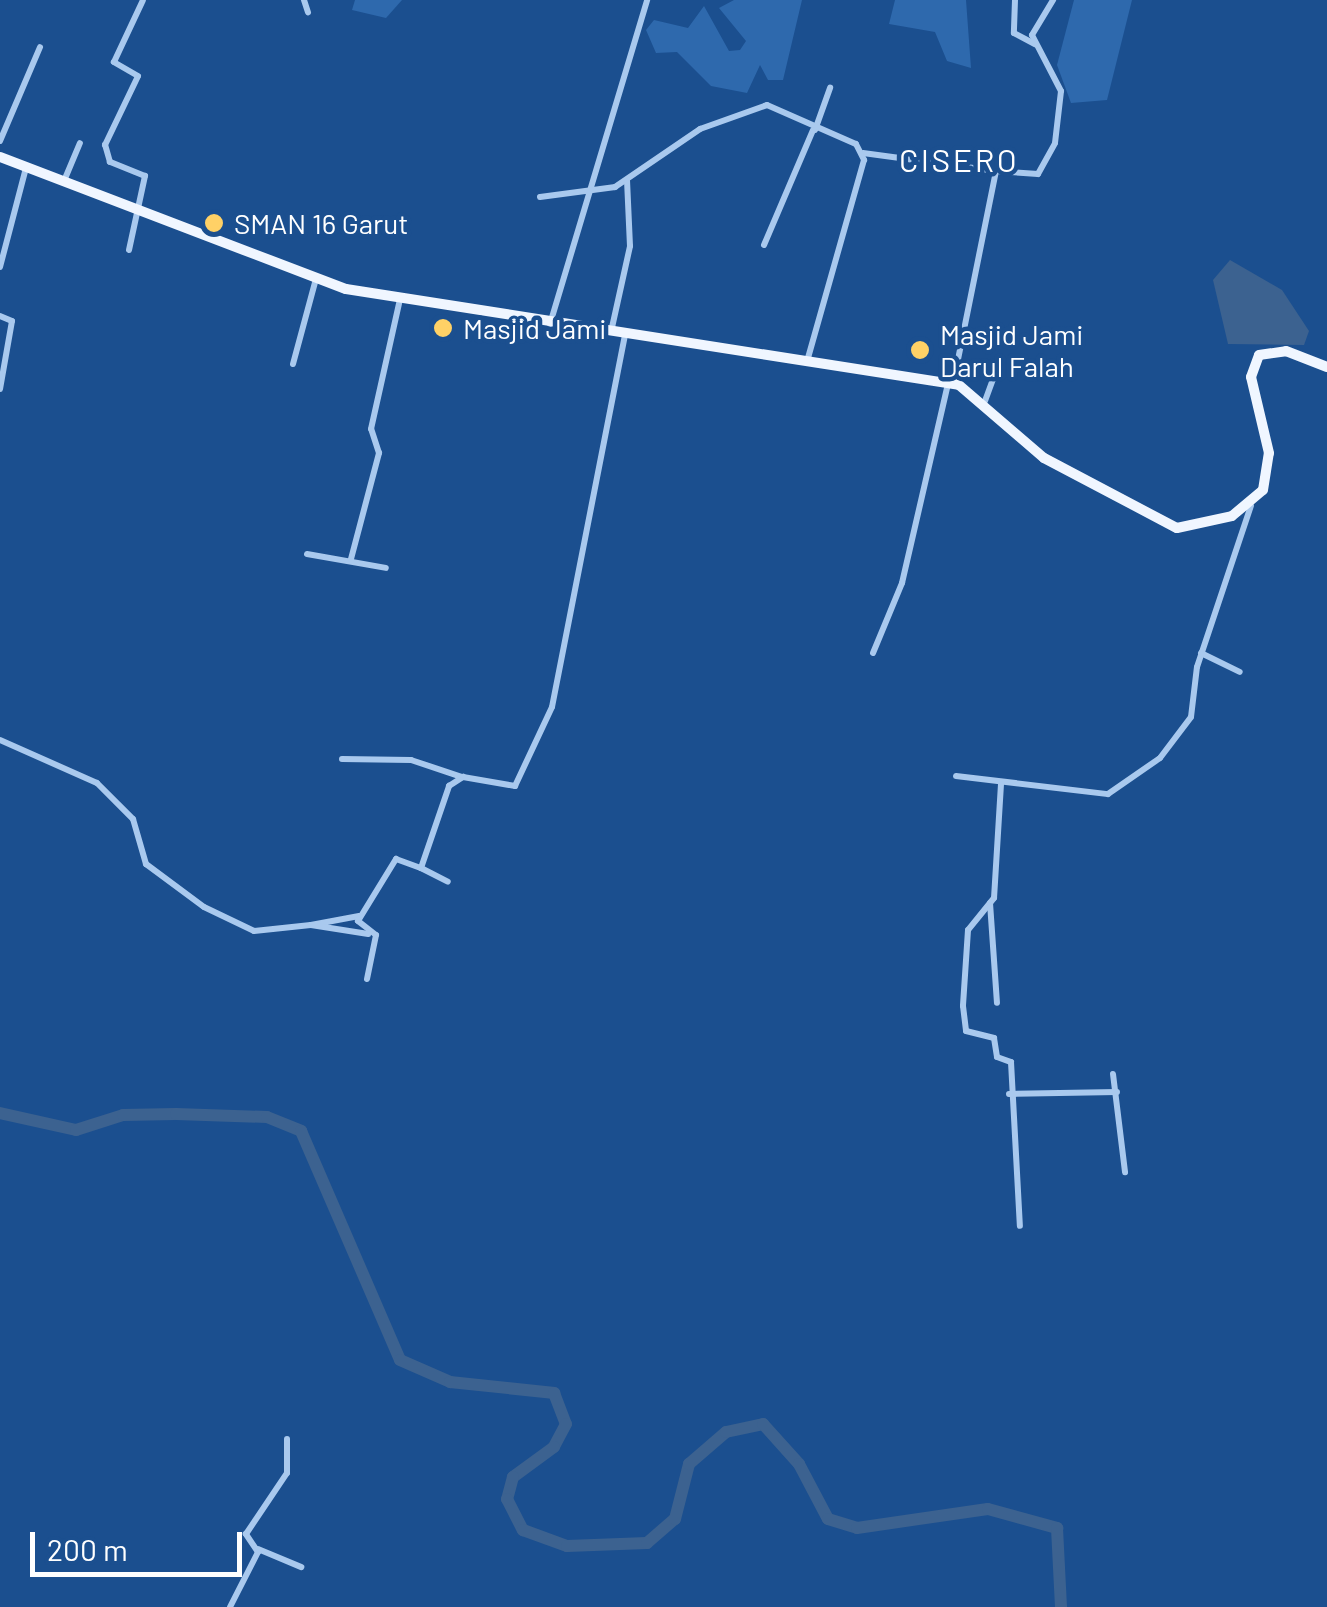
<!DOCTYPE html>
<html>
<head>
<meta charset="utf-8">
<style>
	body { margin:0 }
	#map { position:relative; width:1327px; height:1607px; overflow:hidden; background:#1b4f8f; font-family:Barlow,sans-serif }
	div>[style] { position:absolute }
	[style*='--x'] { left:calc(var(--x)*1px); top:calc(var(--y)*1px); width:calc(var(--w)*1px); rotate:calc(var(--a)*1deg) }
	.green>* { inset:0; background:#2e69ad }
	.water>* { inset:0; background:#3c6290 }
	.river>* { height:12px; margin:-6px; padding:0 6px; transform-origin:6px; border-radius:6px; background:#3c6290 }
	.minor>* { height:6px; margin:-3px; padding:0 3px; transform-origin:3px; border-radius:3px; background:#a9c9ee }
	.primary>* { height:10px; margin:-5px; padding:0 5px; transform-origin:5px; border-radius:5px; background:#f0f6ff }
	.dots>* { width:28px; height:28px; translate:-50% -50%; box-sizing:border-box; border:5px solid #1b4f8f; border-radius:50% }
	span { translate:-50% -50%; white-space:nowrap; text-align:center; line-height:1.15; -webkit-text-stroke:9px #1b4f8f; paint-order:stroke }
	.poi-label { font-size:28px; color:#fff }
	.left { translate:0 -50%; text-align:left }
	.quarter-label { font-size:32px; color:#fff; letter-spacing:2.5px }
	.scale { position:absolute; left:30px; top:1532px; width:212px; height:45px; box-sizing:border-box; border:5px solid #fff; border-top:0; padding-left:12px; font-size:30px; line-height:35px; white-space:nowrap; color:#fff; -webkit-text-stroke:8px #1b4f8f; paint-order:stroke }
</style>
</head>
<body>
<div id="map">
	<div class="green">
		<div style="clip-path:polygon(355px 0,402px 0,386px 18px,352px 10px)"></div>
		<div style="clip-path:polygon(734px 0,802px 0,783px 80px,768px 80px,760px 65px,747px 93px,711px 86px,677px 52px,656px 53px,646px 30px,654px 20px,688px 28px,704px 6px,729px 51px,740px 50px,746px 41px,719px 8px)"></div>
		<div style="clip-path:polygon(895px 0,966px 0,971px 68px,947px 61px,935px 32px,889px 24px)"></div>
		<div style="clip-path:polygon(1074px 0,1132px 0,1107px 100px,1071px 103px,1057px 65px)"></div>
	</div>
	<div class="water">
		<div style="clip-path:polygon(1230px 260px,1282px 290px,1309px 331px,1304px 345px,1228px 344px,1213px 280px)"></div>
	</div>
	<div class="river">
		<div style="--x:0;--y:1113;--w:78;--a:12.6"></div>
		<div style="--x:76;--y:1130;--w:49;--a:-17.7"></div>
		<div style="--x:123;--y:1115;--w:53;--a:-1.1"></div>
		<div style="--x:176;--y:1114;--w:91;--a:1.9"></div>
		<div style="--x:267;--y:1117;--w:37;--a:22"></div>
		<div style="--x:301;--y:1131;--w:249;--a:66.6"></div>
		<div style="--x:400;--y:1360;--w:55;--a:23.7"></div>
		<div style="--x:450;--y:1382;--w:105;--a:6"></div>
		<div style="--x:554;--y:1393;--w:33;--a:69"></div>
		<div style="--x:566;--y:1424;--w:26;--a:118"></div>
		<div style="--x:554;--y:1447;--w:51;--a:143.8"></div>
		<div style="--x:513;--y:1477;--w:23;--a:105"></div>
		<div style="--x:507;--y:1499;--w:35;--a:63"></div>
		<div style="--x:523;--y:1530;--w:47;--a:20"></div>
		<div style="--x:567;--y:1546;--w:80;--a:-2.1"></div>
		<div style="--x:647;--y:1543;--w:37;--a:-41"></div>
		<div style="--x:675;--y:1519;--w:57;--a:-75.7"></div>
		<div style="--x:689;--y:1464;--w:49;--a:-40.9"></div>
		<div style="--x:726;--y:1432;--w:38;--a:-12"></div>
		<div style="--x:763;--y:1424;--w:54;--a:48"></div>
		<div style="--x:799;--y:1464;--w:62;--a:62.2"></div>
		<div style="--x:828;--y:1519;--w:30;--a:17"></div>
		<div style="--x:857;--y:1528;--w:132;--a:-8.3"></div>
		<div style="--x:988;--y:1509;--w:72;--a:15.4"></div>
		<div style="--x:1057;--y:1528;--w:79;--a:87.1"></div>
	</div>
	<div class="minor">
		<div style="--x:304;--y:0;--w:13;--a:72"></div>
		<div style="--x:1015;--y:0;--w:33;--a:92"></div>
		<div style="--x:1014;--y:33;--w:24;--a:28"></div>
		<div style="--x:815;--y:130;--w:45;--a:-70.3"></div>
		<div style="--x:0;--y:141;--w:102;--a:-66.9"></div>
		<div style="--x:863;--y:153;--w:134;--a:7.7"></div>
		<div style="--x:996;--y:171;--w:217;--a:101.4"></div>
		<div style="--x:996;--y:171;--w:42;--a:4.1"></div>
		<div style="--x:1038;--y:174;--w:35;--a:-61"></div>
		<div style="--x:1055;--y:143;--w:52;--a:-83.4"></div>
		<div style="--x:1061;--y:91;--w:63;--a:-117.4"></div>
		<div style="--x:1032;--y:35;--w:41;--a:-59"></div>
		<div style="--x:64;--y:181;--w:41;--a:-67.2"></div>
		<div style="--x:540;--y:197;--w:76;--a:-7.6"></div>
		<div style="--x:615;--y:187;--w:103;--a:-34.3"></div>
		<div style="--x:700;--y:129;--w:71;--a:-19.7"></div>
		<div style="--x:767;--y:105;--w:97;--a:23.7"></div>
		<div style="--x:856;--y:144;--w:18;--a:63"></div>
		<div style="--x:864;--y:160;--w:210;--a:105.8"></div>
		<div style="--x:764;--y:245;--w:125;--a:-66.9"></div>
		<div style="--x:129;--y:250;--w:76;--a:-77.8"></div>
		<div style="--x:145;--y:176;--w:38;--a:-158"></div>
		<div style="--x:110;--y:162;--w:18;--a:-106"></div>
		<div style="--x:105;--y:145;--w:76;--a:-64.4"></div>
		<div style="--x:138;--y:76;--w:28;--a:-150"></div>
		<div style="--x:114;--y:62;--w:68;--a:-64.9"></div>
		<div style="--x:0;--y:267;--w:102;--a:-75.3"></div>
		<div style="--x:0;--y:316;--w:13;--a:23"></div>
		<div style="--x:12;--y:321;--w:69;--a:100"></div>
		<div style="--x:550;--y:324;--w:338;--a:-73.3"></div>
		<div style="--x:611;--y:332;--w:88;--a:-77.5"></div>
		<div style="--x:630;--y:246;--w:65;--a:-92.6"></div>
		<div style="--x:293;--y:364;--w:88;--a:-74.9"></div>
		<div style="--x:985;--y:401;--w:44;--a:-69.9"></div>
		<div style="--x:307;--y:554;--w:80;--a:10"></div>
		<div style="--x:351;--y:559;--w:110;--a:-75.2"></div>
		<div style="--x:379;--y:453;--w:25;--a:-108"></div>
		<div style="--x:371;--y:429;--w:133;--a:-77.4"></div>
		<div style="--x:873;--y:653;--w:76;--a:-67.5"></div>
		<div style="--x:902;--y:583;--w:205;--a:-77"></div>
		<div style="--x:1201;--y:653;--w:43;--a:26"></div>
		<div style="--x:0;--y:740;--w:106;--a:23.9"></div>
		<div style="--x:97;--y:783;--w:51;--a:45"></div>
		<div style="--x:133;--y:819;--w:47;--a:73.9"></div>
		<div style="--x:146;--y:864;--w:72;--a:36.6"></div>
		<div style="--x:204;--y:907;--w:55;--a:25.6"></div>
		<div style="--x:254;--y:931;--w:57;--a:-6"></div>
		<div style="--x:342;--y:759;--w:69;--a:0.8"></div>
		<div style="--x:411;--y:760;--w:54;--a:18.4"></div>
		<div style="--x:956;--y:776;--w:153;--a:6.8"></div>
		<div style="--x:1108;--y:794;--w:63;--a:-34.7"></div>
		<div style="--x:1160;--y:758;--w:51;--a:-52.9"></div>
		<div style="--x:1191;--y:717;--w:50;--a:-83.2"></div>
		<div style="--x:1197;--y:667;--w:170;--a:-71.5"></div>
		<div style="--x:1001;--y:784;--w:114;--a:93.5"></div>
		<div style="--x:994;--y:898;--w:41;--a:129.1"></div>
		<div style="--x:968;--y:930;--w:76;--a:93.8"></div>
		<div style="--x:963;--y:1006;--w:25;--a:83"></div>
		<div style="--x:966;--y:1031;--w:29;--a:14"></div>
		<div style="--x:994;--y:1038;--w:19;--a:81"></div>
		<div style="--x:997;--y:1057;--w:15;--a:20"></div>
		<div style="--x:1011;--y:1062;--w:164;--a:86.9"></div>
		<div style="--x:421;--y:868;--w:30;--a:27"></div>
		<div style="--x:990;--y:903;--w:100;--a:86"></div>
		<div style="--x:359;--y:916;--w:49;--a:169.4"></div>
		<div style="--x:311;--y:925;--w:58;--a:9"></div>
		<div style="--x:367;--y:979;--w:45;--a:-78.4"></div>
		<div style="--x:376;--y:935;--w:23;--a:-142"></div>
		<div style="--x:358;--y:921;--w:73;--a:-58.5"></div>
		<div style="--x:396;--y:859;--w:27;--a:20"></div>
		<div style="--x:421;--y:868;--w:87;--a:-71.1"></div>
		<div style="--x:449;--y:786;--w:17;--a:-33"></div>
		<div style="--x:463;--y:777;--w:53;--a:9.8"></div>
		<div style="--x:515;--y:786;--w:87;--a:-64.9"></div>
		<div style="--x:552;--y:707;--w:378;--a:-78.9"></div>
		<div style="--x:1113;--y:1074;--w:99;--a:83"></div>
		<div style="--x:1009;--y:1094;--w:108;--a:-1.1"></div>
		<div style="--x:258;--y:1549;--w:47;--a:22.7"></div>
		<div style="--x:230;--y:1607;--w:62;--a:-63"></div>
		<div style="--x:258;--y:1552;--w:22;--a:-124"></div>
		<div style="--x:246;--y:1534;--w:73;--a:-56.1"></div>
		<div style="--x:287;--y:1473;--w:34;--a:-90"></div>
	</div>
	<div class="primary">
		<div style="--x:0;--y:157;--w:370;--a:20.9"></div>
		<div style="--x:346;--y:289;--w:620;--a:8.9"></div>
		<div style="--x:959;--y:385;--w:112;--a:40.7"></div>
		<div style="--x:1044;--y:458;--w:150;--a:27.8"></div>
		<div style="--x:1177;--y:528;--w:56;--a:-12.3"></div>
		<div style="--x:1232;--y:516;--w:40;--a:-40"></div>
		<div style="--x:1263;--y:490;--w:37;--a:-81"></div>
		<div style="--x:1269;--y:453;--w:78;--a:-103.3"></div>
		<div style="--x:1251;--y:377;--w:23;--a:-70"></div>
		<div style="--x:1259;--y:355;--w:27;--a:-8"></div>
		<div style="--x:1286;--y:351;--w:44;--a:21.3"></div>
	</div>
	<div class="dots">
		<div style="left:214px;top:223px;background:#ffd166"></div>
		<div style="left:443px;top:328px;background:#ffd166"></div>
		<div style="left:920px;top:350px;background:#ffd166"></div>
	</div>
	<div class="poi-label">
		<span class="left" style="left:234px;top:223px">SMAN 16 Garut</span>
		<span class="left" style="left:463px;top:328px">Masjid Jami</span>
		<span class="left" style="left:940px;top:350px">Masjid Jami<br>Darul Falah</span>
	</div>
	<div class="quarter-label">
		<span style="left:959px;top:159px">CISERO</span>
	</div>
	<div class="scale">200 m</div>
</div>
</body>
</html>
